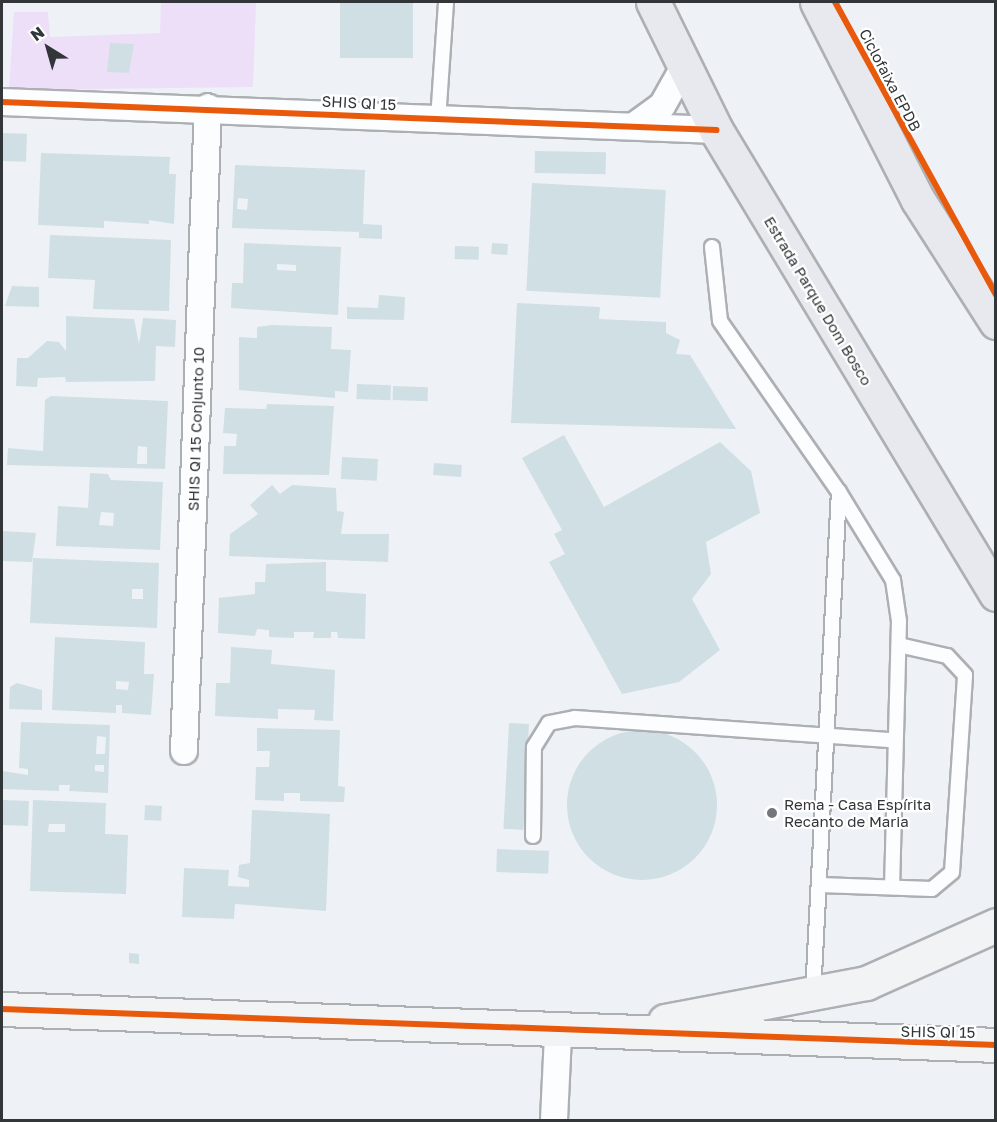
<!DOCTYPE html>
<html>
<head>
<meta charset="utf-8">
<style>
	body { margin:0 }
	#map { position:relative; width:997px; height:1122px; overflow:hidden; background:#eef2f6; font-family:"Golos Text",sans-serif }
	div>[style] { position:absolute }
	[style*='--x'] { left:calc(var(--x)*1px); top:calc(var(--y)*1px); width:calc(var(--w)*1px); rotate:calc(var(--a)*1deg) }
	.green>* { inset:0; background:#eddff8 }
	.building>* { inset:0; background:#d0dfe4; transform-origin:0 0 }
	.round { border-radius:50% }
	.roads { filter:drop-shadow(2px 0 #adb0b3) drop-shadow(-2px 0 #adb0b3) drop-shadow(0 2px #adb0b3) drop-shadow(0 -2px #adb0b3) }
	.lane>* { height:14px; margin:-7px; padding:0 7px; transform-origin:7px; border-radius:7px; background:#fcfdfe }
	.street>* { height:26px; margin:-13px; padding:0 13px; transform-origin:13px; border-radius:13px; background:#fcfdfe }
	.secondary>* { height:33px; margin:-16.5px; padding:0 16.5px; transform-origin:16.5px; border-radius:16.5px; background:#f2f3f5 }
	.primary>* { height:33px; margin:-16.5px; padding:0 16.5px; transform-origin:16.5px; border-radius:16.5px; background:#e8e9ee }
	.cycleway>* { height:6px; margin:-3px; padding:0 3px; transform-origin:3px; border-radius:3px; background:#e8590c }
	.dots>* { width:16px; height:16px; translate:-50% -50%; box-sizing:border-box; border:3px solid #fff; border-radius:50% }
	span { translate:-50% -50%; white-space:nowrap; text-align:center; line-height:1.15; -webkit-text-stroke:4.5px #fff; paint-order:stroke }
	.street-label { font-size:15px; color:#333639 }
	.poi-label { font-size:15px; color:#333639 }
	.left { translate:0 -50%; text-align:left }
	.frame { position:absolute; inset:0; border:3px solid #333639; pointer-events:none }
	.north { position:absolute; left:18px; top:18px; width:60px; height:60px; -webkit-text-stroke:4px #fff; paint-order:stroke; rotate:323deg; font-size:16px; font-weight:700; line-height:24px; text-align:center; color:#333639 }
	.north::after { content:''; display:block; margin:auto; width:21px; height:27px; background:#333639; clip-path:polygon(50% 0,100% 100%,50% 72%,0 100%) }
</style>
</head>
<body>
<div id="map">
	<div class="green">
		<div style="clip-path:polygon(161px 2px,256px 2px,253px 87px,9px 90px,14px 12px,48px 12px,50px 37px,160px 33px)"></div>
	</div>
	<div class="building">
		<div style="left:340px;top:2px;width:73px;height:56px"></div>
		<div style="clip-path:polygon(110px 43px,134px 44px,129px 73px,107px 72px)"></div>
		<div style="left:2px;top:133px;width:25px;height:28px;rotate:2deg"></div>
		<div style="left:535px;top:151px;width:71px;height:22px;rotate:1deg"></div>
		<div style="clip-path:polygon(41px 153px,170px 157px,169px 174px,176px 174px,174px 224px,149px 220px,149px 224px,104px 221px,104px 228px,38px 225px)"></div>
		<div style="clip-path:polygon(evenodd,235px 165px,365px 170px,363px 224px,382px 225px,382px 239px,359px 238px,359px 232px,232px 228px,235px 165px,238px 198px,248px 199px,247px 210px,237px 209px,238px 198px)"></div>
		<div style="left:532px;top:183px;width:134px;height:108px;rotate:3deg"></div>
		<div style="clip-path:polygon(50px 235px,171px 240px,169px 311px,93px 309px,95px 280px,48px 278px)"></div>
		<div style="clip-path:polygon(evenodd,244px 243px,341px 247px,338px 315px,231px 308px,232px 283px,243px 283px,244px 243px,277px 264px,296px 265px,296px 271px,277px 270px,277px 264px)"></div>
		<div style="left:492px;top:243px;width:16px;height:11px;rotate:4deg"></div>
		<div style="left:455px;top:246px;width:24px;height:13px;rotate:2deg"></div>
		<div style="clip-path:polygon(12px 286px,39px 287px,39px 307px,5px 306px)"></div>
		<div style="clip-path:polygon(379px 295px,405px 297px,404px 320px,347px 319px,347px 307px,378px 308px)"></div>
		<div style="clip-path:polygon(517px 303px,600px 307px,599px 319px,666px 322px,666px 333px,680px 340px,676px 354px,690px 355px,736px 429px,511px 423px)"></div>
		<div style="clip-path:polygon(66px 316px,134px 319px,139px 344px,143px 318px,176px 320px,175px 347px,156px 346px,155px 381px,66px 382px,65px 377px,38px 378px,37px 387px,16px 386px,17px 358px,28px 358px,47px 341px,59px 342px,66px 351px)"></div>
		<div style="clip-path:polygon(272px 325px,332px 327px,331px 349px,351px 350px,348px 392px,335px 391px,335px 398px,239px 390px,239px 337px,257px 338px,257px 327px)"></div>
		<div style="left:357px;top:384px;width:34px;height:15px;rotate:2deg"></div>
		<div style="left:393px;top:386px;width:35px;height:14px;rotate:2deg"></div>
		<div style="clip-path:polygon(evenodd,51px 396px,168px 401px,165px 469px,7px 465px,8px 448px,43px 451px,45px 400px,51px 396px,138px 446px,147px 447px,147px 464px,137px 464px,138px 446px)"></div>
		<div style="clip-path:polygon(267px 404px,334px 406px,329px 475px,223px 474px,224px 446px,236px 446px,237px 434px,223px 433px,225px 408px,266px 409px)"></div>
		<div style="clip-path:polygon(564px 435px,604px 507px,720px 442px,751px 471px,760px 513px,706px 542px,711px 574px,692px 599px,720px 650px,679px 682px,622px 694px,549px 562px,565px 554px,554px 534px,562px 530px,522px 458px)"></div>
		<div style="left:342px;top:457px;width:36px;height:22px;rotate:3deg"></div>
		<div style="left:434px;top:463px;width:28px;height:12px;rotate:4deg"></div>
		<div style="clip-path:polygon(evenodd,90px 473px,108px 474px,111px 480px,163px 482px,160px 550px,56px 546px,58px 506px,88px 508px,90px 473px,101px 512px,114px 513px,113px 526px,99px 525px,101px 512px)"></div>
		<div style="clip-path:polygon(272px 485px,280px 494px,292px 485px,336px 488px,337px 511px,344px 512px,341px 534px,389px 534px,388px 562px,229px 556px,230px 534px,258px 514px,250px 505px)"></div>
		<div style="clip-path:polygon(2px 531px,36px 533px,32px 562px,2px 561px)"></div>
		<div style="clip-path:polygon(evenodd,33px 558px,159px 563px,157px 628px,30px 623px,33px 558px,132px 589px,143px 589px,143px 599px,132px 599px,132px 589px)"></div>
		<div style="clip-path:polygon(326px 562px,326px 591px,366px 594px,365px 639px,338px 638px,337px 632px,331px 632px,331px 638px,313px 638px,314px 632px,294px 632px,294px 638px,269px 637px,269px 630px,257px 629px,255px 636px,218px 633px,219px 598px,255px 594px,255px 582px,265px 582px,266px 564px)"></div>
		<div style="clip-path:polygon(evenodd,55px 637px,145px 642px,144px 674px,154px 674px,151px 715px,122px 713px,122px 705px,116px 705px,116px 713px,52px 710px,55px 637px,116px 681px,129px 682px,128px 690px,116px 689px,116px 681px)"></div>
		<div style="clip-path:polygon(231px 647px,272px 650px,271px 664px,335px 670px,333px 721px,314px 720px,315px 710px,278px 709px,278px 719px,215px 716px,216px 683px,230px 683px)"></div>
		<div style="clip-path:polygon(17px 683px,42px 690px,42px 710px,9px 709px,10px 687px)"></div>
		<div style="clip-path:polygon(evenodd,21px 722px,110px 725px,108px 793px,69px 791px,70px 785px,59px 785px,59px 791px,2px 789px,2px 771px,28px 775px,28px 769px,19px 768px,21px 722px,97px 736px,106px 737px,105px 754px,96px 754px,97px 736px,21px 722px,95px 765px,104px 765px,104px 772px,95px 771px,95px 765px)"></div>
		<div style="left:509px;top:723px;width:20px;height:106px;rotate:3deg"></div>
		<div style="clip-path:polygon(257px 728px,340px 730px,338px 786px,345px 787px,344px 802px,300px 801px,300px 793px,284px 793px,284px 801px,255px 800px,256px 767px,269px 767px,270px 751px,257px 751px)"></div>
		<div class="round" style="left:567px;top:730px;width:150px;height:150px"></div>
		<div style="left:2px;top:800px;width:27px;height:25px;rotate:2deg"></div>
		<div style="clip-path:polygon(evenodd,33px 800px,106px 803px,105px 834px,128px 835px,126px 894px,30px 891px,33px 800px,49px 824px,65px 824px,65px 832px,48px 832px,49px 824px)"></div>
		<div style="left:145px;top:805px;width:17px;height:15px;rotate:3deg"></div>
		<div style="clip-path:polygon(252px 810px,330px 814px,326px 911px,235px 904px,234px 919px,182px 917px,184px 868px,229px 870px,228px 886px,249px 887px,249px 880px,238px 877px,239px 865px,250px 863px)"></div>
		<div style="left:497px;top:849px;width:52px;height:23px;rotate:2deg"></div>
		<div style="clip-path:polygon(129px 953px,139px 954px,139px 964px,129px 963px)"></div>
	</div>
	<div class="roads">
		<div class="lane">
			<div style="--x:438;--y:120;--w:118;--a:-86.1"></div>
			<div style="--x:712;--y:247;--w:74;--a:83.8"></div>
			<div style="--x:720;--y:321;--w:208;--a:55.2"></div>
			<div style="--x:839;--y:492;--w:103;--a:58.5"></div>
			<div style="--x:893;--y:580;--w:41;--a:81.7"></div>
			<div style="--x:899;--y:621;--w:264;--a:91.5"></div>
			<div style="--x:533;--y:836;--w:89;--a:-89.4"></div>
			<div style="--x:534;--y:747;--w:28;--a:-58"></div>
			<div style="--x:549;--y:723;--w:26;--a:-11"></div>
			<div style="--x:575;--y:718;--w:318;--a:4"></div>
			<div style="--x:820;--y:885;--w:112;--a:2"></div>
			<div style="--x:932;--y:889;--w:26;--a:-40"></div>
			<div style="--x:952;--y:872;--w:197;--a:-86.2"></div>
			<div style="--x:965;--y:675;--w:26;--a:-133"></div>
			<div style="--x:947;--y:656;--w:49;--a:-167.1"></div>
			<div style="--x:813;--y:994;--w:503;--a:-87.04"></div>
		</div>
		<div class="street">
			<div style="--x:2;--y:102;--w:715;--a:2.25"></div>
			<div style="--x:634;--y:126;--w:34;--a:-36"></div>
			<div style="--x:662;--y:106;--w:47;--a:-60.7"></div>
			<div style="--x:184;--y:751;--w:644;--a:-87.87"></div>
			<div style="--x:554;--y:1120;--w:86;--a:-87.3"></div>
		</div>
		<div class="secondary">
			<div style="--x:2;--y:1009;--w:995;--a:2.07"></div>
			<div style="--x:665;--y:1021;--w:205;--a:-10.7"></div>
			<div style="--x:866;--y:983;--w:142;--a:-24"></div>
		</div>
		<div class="primary">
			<div style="--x:653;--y:2;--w:143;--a:63.8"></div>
			<div style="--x:716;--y:130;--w:542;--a:58.89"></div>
			<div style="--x:817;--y:2;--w:222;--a:63"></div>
			<div style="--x:918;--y:200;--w:145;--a:57.4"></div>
		</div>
	</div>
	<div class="cycleway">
		<div style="--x:835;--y:2;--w:334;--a:61.2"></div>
		<div style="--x:2;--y:102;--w:715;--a:2.25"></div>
		<div style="--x:2;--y:1009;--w:995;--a:2.07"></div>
	</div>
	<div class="dots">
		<div style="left:772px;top:813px;background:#74787b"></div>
	</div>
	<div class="street-label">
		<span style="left:890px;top:80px;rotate:62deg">Ciclofaixa EPDB</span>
		<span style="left:359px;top:103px;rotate:3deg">SHIS QI 15</span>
		<span style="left:818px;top:301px;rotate:59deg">Estrada Parque Dom Bosco</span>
		<span style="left:196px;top:429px;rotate:-88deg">SHIS QI 15 Conjunto 10</span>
		<span style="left:938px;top:1032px;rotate:1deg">SHIS QI 15</span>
	</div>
	<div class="poi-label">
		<span class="left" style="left:784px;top:813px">Rema - Casa Espírita<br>Recanto de Maria</span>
	</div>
	<div class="frame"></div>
	<div class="north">N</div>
</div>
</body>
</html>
